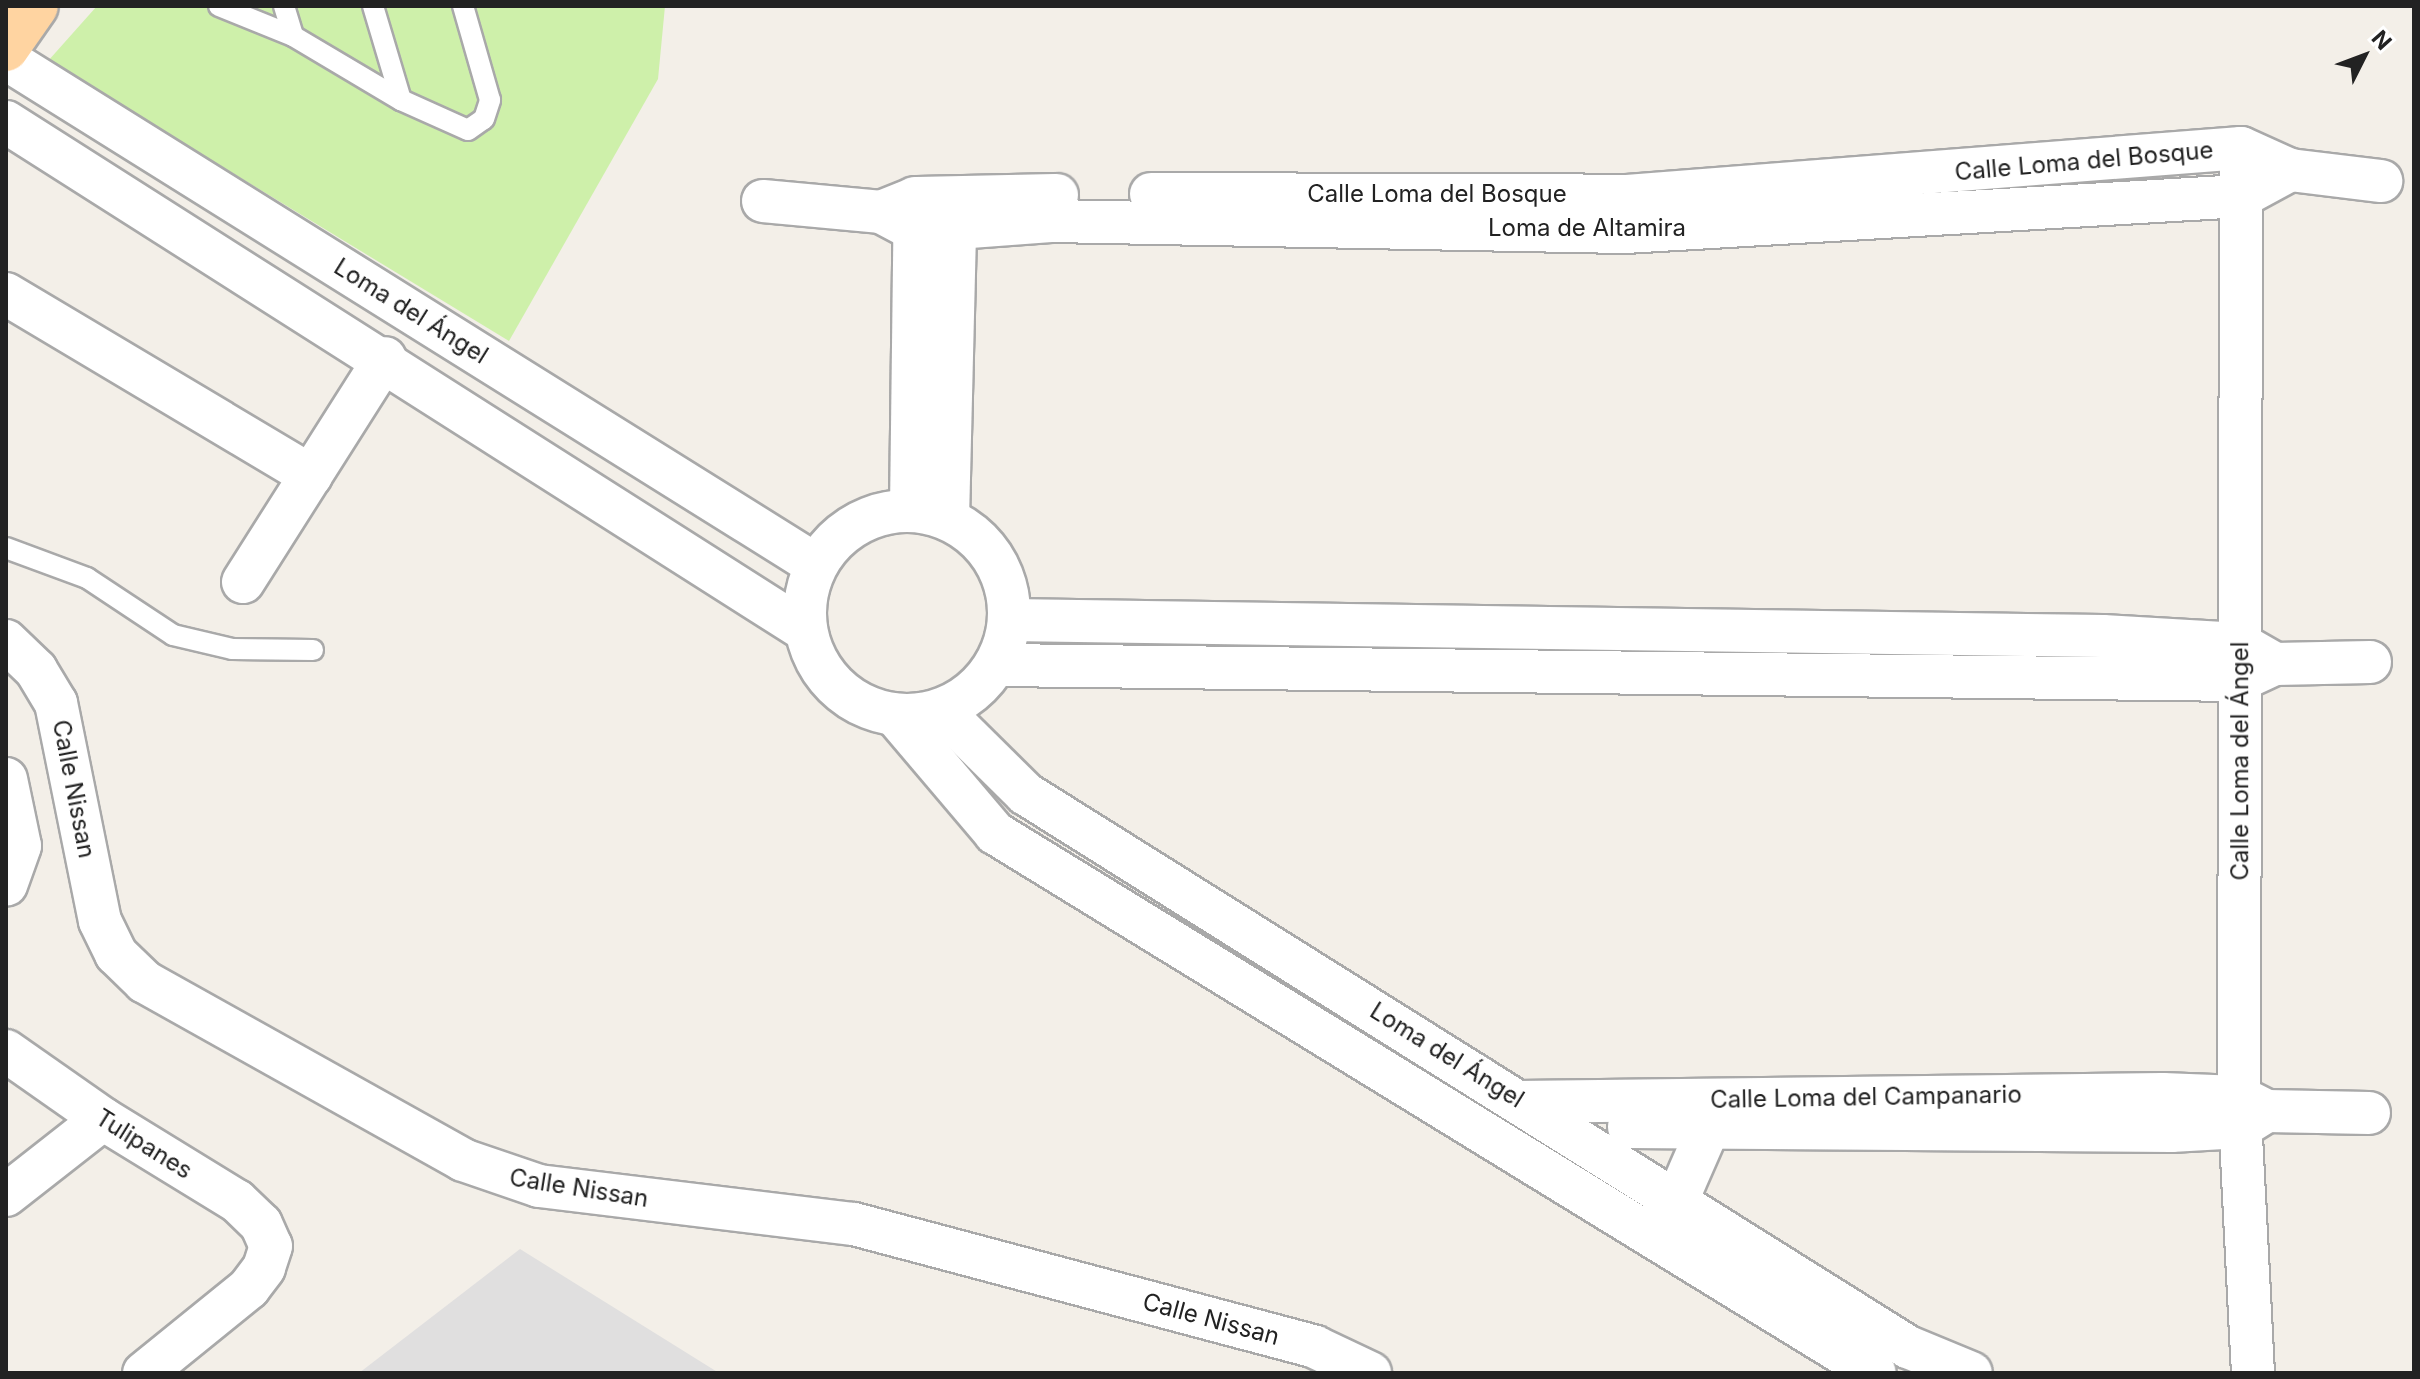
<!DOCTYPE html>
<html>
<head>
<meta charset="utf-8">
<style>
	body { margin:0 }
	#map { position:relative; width:2420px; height:1379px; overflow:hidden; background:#f3efe8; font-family:Inter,sans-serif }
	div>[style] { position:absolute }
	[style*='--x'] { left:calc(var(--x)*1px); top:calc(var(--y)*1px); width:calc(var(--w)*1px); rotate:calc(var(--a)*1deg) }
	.residential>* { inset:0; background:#e0dfdf }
	.grass>* { inset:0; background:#cef0aa }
	.roads { filter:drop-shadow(2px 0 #a9a9a9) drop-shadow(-2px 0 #a9a9a9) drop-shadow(0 2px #a9a9a9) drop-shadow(0 -2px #a9a9a9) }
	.lane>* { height:20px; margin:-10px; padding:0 10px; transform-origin:10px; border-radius:10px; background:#fff }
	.street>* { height:42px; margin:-21px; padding:0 21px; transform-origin:21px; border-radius:21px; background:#fff }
	.street>.ring { margin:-21px; padding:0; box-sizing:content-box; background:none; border:42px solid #fff; border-radius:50% }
	.primary>* { height:44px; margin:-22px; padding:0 22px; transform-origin:22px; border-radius:22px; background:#ffd4a1 }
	span { translate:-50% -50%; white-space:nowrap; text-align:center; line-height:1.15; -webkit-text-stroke:6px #fff; paint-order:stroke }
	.street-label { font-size:24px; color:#222 }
	.frame { position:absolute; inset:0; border:8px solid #222; pointer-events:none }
	.north { position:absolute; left:2324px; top:16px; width:80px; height:80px; -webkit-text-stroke:6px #fff; paint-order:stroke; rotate:48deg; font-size:22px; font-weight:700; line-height:32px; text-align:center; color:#222 }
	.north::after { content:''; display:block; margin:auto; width:28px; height:36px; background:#222; clip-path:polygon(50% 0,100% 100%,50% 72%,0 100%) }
</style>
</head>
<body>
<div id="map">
	<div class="residential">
		<div style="clip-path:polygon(520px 1249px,719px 1373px,359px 1373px)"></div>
	</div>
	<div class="grass">
		<div style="clip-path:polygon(97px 6px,665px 6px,658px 79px,509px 341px,48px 61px)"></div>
	</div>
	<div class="roads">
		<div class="lane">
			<div style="--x:219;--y:6;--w:80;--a:22.1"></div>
			<div style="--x:293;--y:36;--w:126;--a:30.7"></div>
			<div style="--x:401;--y:100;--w:73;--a:24.1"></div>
			<div style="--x:468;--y:130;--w:19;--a:-35"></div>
			<div style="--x:484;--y:119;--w:20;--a:-72"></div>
			<div style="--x:490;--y:100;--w:98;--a:-106"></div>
			<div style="--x:284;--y:6;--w:31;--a:73"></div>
			<div style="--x:373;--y:6;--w:98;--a:73.4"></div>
			<div style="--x:6;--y:548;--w:86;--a:20.3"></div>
			<div style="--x:87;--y:578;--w:103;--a:33.5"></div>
			<div style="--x:173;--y:635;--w:61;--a:13.3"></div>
			<div style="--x:232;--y:649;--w:81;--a:0.7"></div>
		</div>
		<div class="street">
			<div style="--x:6;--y:59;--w:955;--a:31.99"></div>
			<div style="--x:6;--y:122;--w:947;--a:32.45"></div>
			<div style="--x:2241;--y:170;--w:927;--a:90.12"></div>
			<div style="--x:2239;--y:1097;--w:276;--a:87.1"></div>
			<div style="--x:1151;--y:194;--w:476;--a:0.2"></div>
			<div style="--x:1627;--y:196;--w:616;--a:-4.47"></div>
			<div style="--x:2241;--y:148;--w:54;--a:24.2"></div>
			<div style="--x:2290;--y:170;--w:92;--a:6.9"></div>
			<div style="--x:763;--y:201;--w:119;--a:5.3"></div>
			<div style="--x:881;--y:212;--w:40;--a:28"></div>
			<div style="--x:916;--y:231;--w:135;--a:-4.2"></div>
			<div style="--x:1051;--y:221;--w:574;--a:1.1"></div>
			<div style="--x:1625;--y:232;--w:618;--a:-3.34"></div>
			<div style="--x:2242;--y:196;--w:55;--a:-28.4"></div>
			<div style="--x:881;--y:212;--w:37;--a:-22"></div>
			<div style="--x:915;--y:198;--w:142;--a:-1.2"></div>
			<div style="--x:6;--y:294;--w:355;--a:30.8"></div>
			<div style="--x:911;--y:510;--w:307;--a:-89.3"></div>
			<div class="ring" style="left:805px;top:511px;width:162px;height:162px"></div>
			<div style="--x:948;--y:519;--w:319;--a:-88.6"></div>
			<div style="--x:243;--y:582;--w:265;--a:-57.6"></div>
			<div style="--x:1010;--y:620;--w:1093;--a:0.84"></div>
			<div style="--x:2103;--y:636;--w:137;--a:3.3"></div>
			<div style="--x:2240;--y:644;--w:40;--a:29.7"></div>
			<div style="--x:6;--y:641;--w:42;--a:44"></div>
			<div style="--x:36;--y:670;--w:39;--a:59"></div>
			<div style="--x:56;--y:703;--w:222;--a:78.6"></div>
			<div style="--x:100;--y:921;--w:37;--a:64"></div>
			<div style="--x:116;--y:954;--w:40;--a:44"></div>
			<div style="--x:145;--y:982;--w:364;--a:29.2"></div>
			<div style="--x:463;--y:1160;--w:80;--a:18.9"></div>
			<div style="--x:539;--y:1186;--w:317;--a:6.9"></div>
			<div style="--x:854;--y:1224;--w:477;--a:14.9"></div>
			<div style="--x:1315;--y:1347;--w:61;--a:25.3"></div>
			<div style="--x:997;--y:665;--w:1243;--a:0.69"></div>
			<div style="--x:2240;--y:680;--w:38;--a:-25"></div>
			<div style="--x:2275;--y:664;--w:95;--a:-1.2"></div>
			<div style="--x:942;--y:711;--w:118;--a:44.7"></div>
			<div style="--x:1026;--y:794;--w:1041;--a:32.09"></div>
			<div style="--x:1908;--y:1347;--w:68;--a:22.4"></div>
			<div style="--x:895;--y:715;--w:155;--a:49.7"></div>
			<div style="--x:995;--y:833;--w:1032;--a:31.53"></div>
			<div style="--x:6;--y:779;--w:68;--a:78.2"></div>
			<div style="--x:20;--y:846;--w:41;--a:109.7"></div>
			<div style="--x:6;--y:1051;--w:118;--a:35"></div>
			<div style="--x:103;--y:1119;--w:157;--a:31.5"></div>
			<div style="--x:237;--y:1201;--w:33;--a:44"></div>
			<div style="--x:261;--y:1224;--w:24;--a:66"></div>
			<div style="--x:271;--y:1246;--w:23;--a:108"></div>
			<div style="--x:264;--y:1268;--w:25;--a:127"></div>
			<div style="--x:249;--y:1288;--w:135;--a:141"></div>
			<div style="--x:1518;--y:1102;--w:645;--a:-0.71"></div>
			<div style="--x:2163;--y:1094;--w:76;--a:2.3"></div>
			<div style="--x:2239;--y:1097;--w:31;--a:27"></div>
			<div style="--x:2267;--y:1111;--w:102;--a:1.1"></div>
			<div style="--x:1629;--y:1127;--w:542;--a:0.42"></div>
			<div style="--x:2171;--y:1131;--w:70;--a:-3.3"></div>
			<div style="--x:2241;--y:1127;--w:26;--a:-32"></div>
			<div style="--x:6;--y:1195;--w:123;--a:-38.1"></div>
			<div style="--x:1667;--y:1223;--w:103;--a:-66.4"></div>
		</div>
		<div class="primary">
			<div style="--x:6;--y:49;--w:52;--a:-55.1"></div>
		</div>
	</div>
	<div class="street-label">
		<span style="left:2084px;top:161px;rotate:-5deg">Calle Loma del Bosque</span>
		<span style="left:1437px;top:194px">Calle Loma del Bosque</span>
		<span style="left:1587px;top:228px">Loma de Altamira</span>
		<span style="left:411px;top:311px;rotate:32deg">Loma del Ángel</span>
		<span style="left:2240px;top:761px;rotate:-90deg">Calle Loma del Ángel</span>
		<span style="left:74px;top:789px;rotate:79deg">Calle Nissan</span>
		<span style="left:1447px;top:1055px;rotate:32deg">Loma del Ángel</span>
		<span style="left:1866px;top:1097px;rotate:-1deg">Calle Loma del Campanario</span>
		<span style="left:144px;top:1144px;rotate:32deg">Tulipanes</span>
		<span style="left:579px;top:1188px;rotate:9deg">Calle Nissan</span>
		<span style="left:1211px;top:1319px;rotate:15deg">Calle Nissan</span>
	</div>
	<div class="frame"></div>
	<div class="north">N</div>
</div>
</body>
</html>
